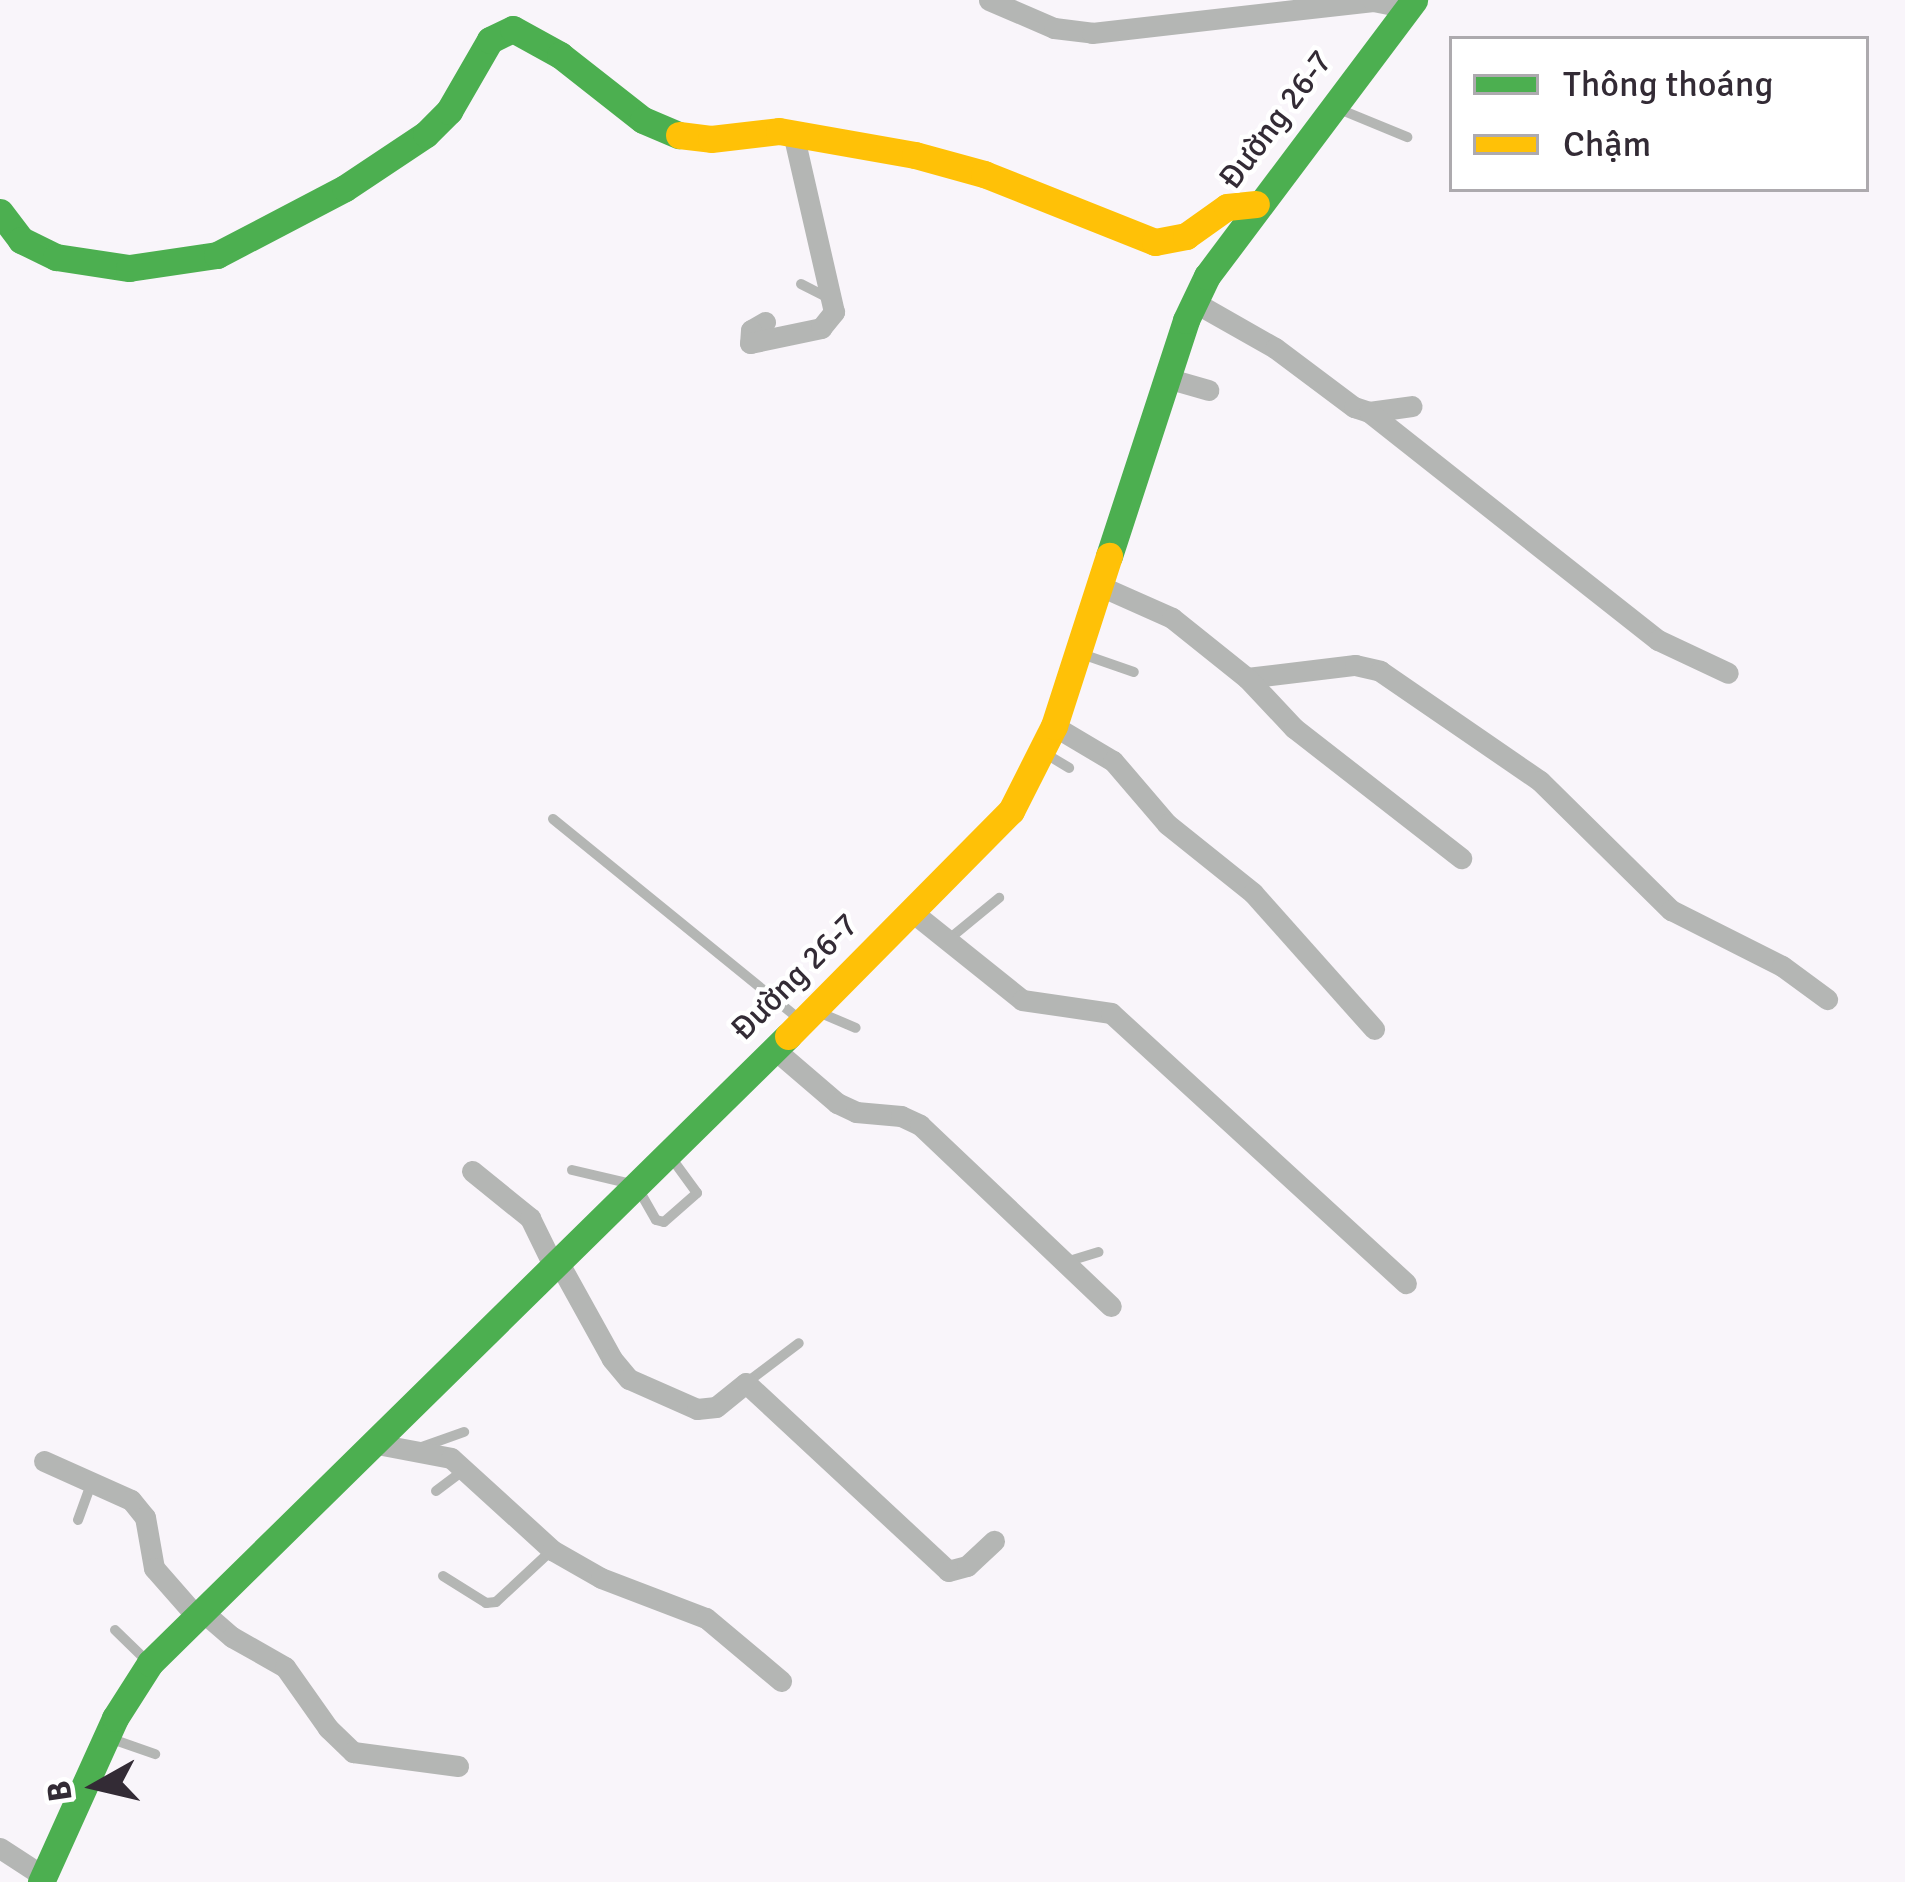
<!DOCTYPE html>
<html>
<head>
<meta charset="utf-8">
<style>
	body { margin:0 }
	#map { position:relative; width:1905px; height:1882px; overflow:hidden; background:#f9f5fa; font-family:Signika,sans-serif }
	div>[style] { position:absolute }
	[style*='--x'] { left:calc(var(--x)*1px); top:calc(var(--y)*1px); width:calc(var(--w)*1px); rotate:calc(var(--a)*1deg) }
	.lane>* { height:10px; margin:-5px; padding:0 5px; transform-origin:5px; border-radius:5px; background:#b4b6b4 }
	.street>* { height:21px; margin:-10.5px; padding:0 10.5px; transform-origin:10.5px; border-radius:10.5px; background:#b4b6b4 }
	.fast>* { height:27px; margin:-13.5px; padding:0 13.5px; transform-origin:13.5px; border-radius:13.5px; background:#4caf50 }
	.slow>* { height:27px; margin:-13.5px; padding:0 13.5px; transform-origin:13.5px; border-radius:13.5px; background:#ffc107 }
	span { translate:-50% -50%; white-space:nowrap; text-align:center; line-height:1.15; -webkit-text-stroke:9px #fff; paint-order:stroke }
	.street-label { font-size:33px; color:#332b35 }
	.legend { position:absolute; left:1449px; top:36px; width:420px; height:156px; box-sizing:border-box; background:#fff; border:3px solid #adaaae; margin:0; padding:15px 21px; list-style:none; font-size:36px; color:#332b35 }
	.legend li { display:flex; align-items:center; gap:24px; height:60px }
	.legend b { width:60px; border:3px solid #adaaae }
	.north { position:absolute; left:36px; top:1726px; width:120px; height:120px; -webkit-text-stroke:9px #fff; paint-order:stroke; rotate:262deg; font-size:33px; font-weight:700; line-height:48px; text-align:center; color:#332b35 }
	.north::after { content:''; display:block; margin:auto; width:42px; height:54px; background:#332b35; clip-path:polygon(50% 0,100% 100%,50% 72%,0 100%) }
</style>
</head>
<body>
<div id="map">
	<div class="lane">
		<div style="--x:1339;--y:109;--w:74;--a:22.4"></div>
		<div style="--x:801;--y:284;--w:30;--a:27"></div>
		<div style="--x:1079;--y:653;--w:58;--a:19.1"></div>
		<div style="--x:1046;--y:754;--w:27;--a:31"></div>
		<div style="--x:553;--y:819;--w:317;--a:39.1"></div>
		<div style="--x:949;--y:939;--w:65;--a:-39.4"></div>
		<div style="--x:816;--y:1011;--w:43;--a:23"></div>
		<div style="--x:572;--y:1170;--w:66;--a:13.2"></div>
		<div style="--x:636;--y:1185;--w:40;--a:60.3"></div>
		<div style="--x:656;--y:1220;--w:8;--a:14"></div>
		<div style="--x:664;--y:1222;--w:44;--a:-41.3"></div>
		<div style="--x:697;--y:1193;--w:46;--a:-126.1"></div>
		<div style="--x:1066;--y:1262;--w:34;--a:-17"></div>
		<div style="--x:746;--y:1383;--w:66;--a:-37"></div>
		<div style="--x:419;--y:1448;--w:48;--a:-19.6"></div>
		<div style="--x:436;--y:1491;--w:35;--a:-37"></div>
		<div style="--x:78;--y:1520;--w:38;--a:-70"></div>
		<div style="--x:443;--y:1576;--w:51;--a:32.1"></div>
		<div style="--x:486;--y:1603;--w:10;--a:-6"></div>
		<div style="--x:496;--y:1602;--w:76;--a:-42.9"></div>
		<div style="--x:115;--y:1630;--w:45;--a:44.1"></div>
		<div style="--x:109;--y:1738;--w:49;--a:19.2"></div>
	</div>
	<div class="street">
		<div style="--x:989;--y:0;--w:71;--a:23.3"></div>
		<div style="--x:1054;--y:28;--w:38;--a:7"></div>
		<div style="--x:1092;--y:33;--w:283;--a:-6.5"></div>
		<div style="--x:1373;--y:1;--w:36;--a:11"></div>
		<div style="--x:1194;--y:302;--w:93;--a:29.6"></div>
		<div style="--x:1275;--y:348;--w:99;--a:36.8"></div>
		<div style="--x:1354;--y:407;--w:16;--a:18"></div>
		<div style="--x:1369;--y:412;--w:43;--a:-7.9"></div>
		<div style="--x:765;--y:322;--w:16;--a:150"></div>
		<div style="--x:751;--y:330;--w:13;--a:94"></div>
		<div style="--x:750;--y:343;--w:73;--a:-11.9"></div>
		<div style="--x:821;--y:328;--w:21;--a:-51"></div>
		<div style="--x:834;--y:312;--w:184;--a:-102.9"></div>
		<div style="--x:1170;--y:379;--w:40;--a:16"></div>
		<div style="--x:1369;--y:412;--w:368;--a:38.3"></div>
		<div style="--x:1658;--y:640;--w:77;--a:25.2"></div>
		<div style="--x:1098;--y:585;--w:81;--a:24"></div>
		<div style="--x:1172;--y:618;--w:96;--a:38.7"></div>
		<div style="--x:1247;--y:678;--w:109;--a:-6.9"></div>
		<div style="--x:1355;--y:665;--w:26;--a:13"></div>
		<div style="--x:1380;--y:671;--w:194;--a:34.5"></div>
		<div style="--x:1540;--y:781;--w:184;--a:44.6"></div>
		<div style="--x:1671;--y:910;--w:124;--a:26.8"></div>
		<div style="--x:1782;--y:966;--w:56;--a:36.3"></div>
		<div style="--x:1247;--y:678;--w:69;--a:46.8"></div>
		<div style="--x:1294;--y:728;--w:212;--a:37.9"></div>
		<div style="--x:1054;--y:726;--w:69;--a:30.7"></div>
		<div style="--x:1113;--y:761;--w:83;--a:49.4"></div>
		<div style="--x:1167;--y:824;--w:110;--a:38.7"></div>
		<div style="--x:1253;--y:893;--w:182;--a:48.3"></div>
		<div style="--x:911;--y:911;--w:142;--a:38.7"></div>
		<div style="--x:1022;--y:1000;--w:90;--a:8.3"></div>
		<div style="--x:1111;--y:1013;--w:400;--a:42.5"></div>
		<div style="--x:774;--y:1049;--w:83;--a:40.6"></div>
		<div style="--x:837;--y:1103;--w:21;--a:25"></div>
		<div style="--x:856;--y:1112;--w:45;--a:5.1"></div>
		<div style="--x:901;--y:1116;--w:21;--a:25"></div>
		<div style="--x:920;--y:1125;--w:263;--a:43.5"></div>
		<div style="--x:472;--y:1171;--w:75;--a:39"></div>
		<div style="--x:530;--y:1218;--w:57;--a:63.9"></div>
		<div style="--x:560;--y:1265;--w:107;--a:61"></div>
		<div style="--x:612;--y:1359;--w:26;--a:50"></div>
		<div style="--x:629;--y:1379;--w:74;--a:23.8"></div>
		<div style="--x:697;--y:1409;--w:19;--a:-6"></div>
		<div style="--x:716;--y:1407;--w:38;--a:-39"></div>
		<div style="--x:746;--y:1383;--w:276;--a:42.9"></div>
		<div style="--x:948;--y:1571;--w:20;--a:-15"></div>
		<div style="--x:967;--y:1566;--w:37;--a:-43"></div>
		<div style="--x:377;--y:1444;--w:75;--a:10.7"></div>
		<div style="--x:451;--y:1458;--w:137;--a:42.3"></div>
		<div style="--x:552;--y:1550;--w:56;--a:29.7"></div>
		<div style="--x:601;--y:1578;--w:112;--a:20.9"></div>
		<div style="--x:706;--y:1618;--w:98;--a:40"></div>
		<div style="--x:44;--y:1461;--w:95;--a:24.1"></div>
		<div style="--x:131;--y:1500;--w:22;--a:51"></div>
		<div style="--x:145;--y:1517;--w:52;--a:80"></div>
		<div style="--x:154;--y:1568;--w:65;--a:48.7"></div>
		<div style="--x:203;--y:1612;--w:38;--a:41"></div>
		<div style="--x:232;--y:1637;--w:61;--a:29.5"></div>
		<div style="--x:285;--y:1667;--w:75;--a:54.8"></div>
		<div style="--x:328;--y:1728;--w:35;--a:44"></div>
		<div style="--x:353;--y:1752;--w:106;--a:7.6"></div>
		<div style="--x:0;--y:1848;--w:51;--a:33.1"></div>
	</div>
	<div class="fast">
		<div style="--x:0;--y:212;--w:35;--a:53"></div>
		<div style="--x:21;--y:240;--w:39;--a:26"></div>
		<div style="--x:56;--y:257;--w:74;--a:8.6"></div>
		<div style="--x:129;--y:268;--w:89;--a:-8.4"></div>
		<div style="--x:217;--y:255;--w:144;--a:-27.6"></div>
		<div style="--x:345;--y:188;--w:97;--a:-33.7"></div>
		<div style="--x:426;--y:134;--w:33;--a:-45"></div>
		<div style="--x:449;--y:111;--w:82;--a:-60"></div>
		<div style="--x:490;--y:40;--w:25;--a:-26"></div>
		<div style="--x:513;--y:29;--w:54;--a:29"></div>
		<div style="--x:560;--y:55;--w:105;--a:38.1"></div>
		<div style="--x:643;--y:120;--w:39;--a:23"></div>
		<div style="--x:1109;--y:556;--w:248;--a:-71.9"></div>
		<div style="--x:1186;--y:320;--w:49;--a:-64.5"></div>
		<div style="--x:1207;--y:276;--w:345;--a:-53.1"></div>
		<div style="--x:41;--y:1882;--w:180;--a:-65.7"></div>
		<div style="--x:115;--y:1718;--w:65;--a:-57.5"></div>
		<div style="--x:150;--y:1663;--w:895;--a:-44.5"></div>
	</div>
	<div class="slow">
		<div style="--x:679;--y:135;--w:32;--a:7"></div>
		<div style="--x:711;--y:139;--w:68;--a:-6.7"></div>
		<div style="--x:779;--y:131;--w:138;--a:10"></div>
		<div style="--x:915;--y:155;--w:72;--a:15.4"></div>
		<div style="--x:984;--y:174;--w:184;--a:21.7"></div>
		<div style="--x:1155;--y:242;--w:32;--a:-11"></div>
		<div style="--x:1186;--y:236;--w:50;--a:-35.3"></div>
		<div style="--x:1227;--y:207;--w:29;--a:-6"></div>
		<div style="--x:788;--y:1036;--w:317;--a:-45.3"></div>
		<div style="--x:1011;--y:811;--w:95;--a:-63.2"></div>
		<div style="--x:1054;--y:726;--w:179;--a:-72.1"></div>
	</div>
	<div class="street-label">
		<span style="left:1276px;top:120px;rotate:-53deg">Đường 26-7</span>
		<span style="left:795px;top:977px;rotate:-45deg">Đường 26-7</span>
	</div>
	<ul class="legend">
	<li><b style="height:15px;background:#4caf50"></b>Thông thoáng</li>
	<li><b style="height:15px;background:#ffc107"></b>Chậm</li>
	</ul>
	<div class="north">B</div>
</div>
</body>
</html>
